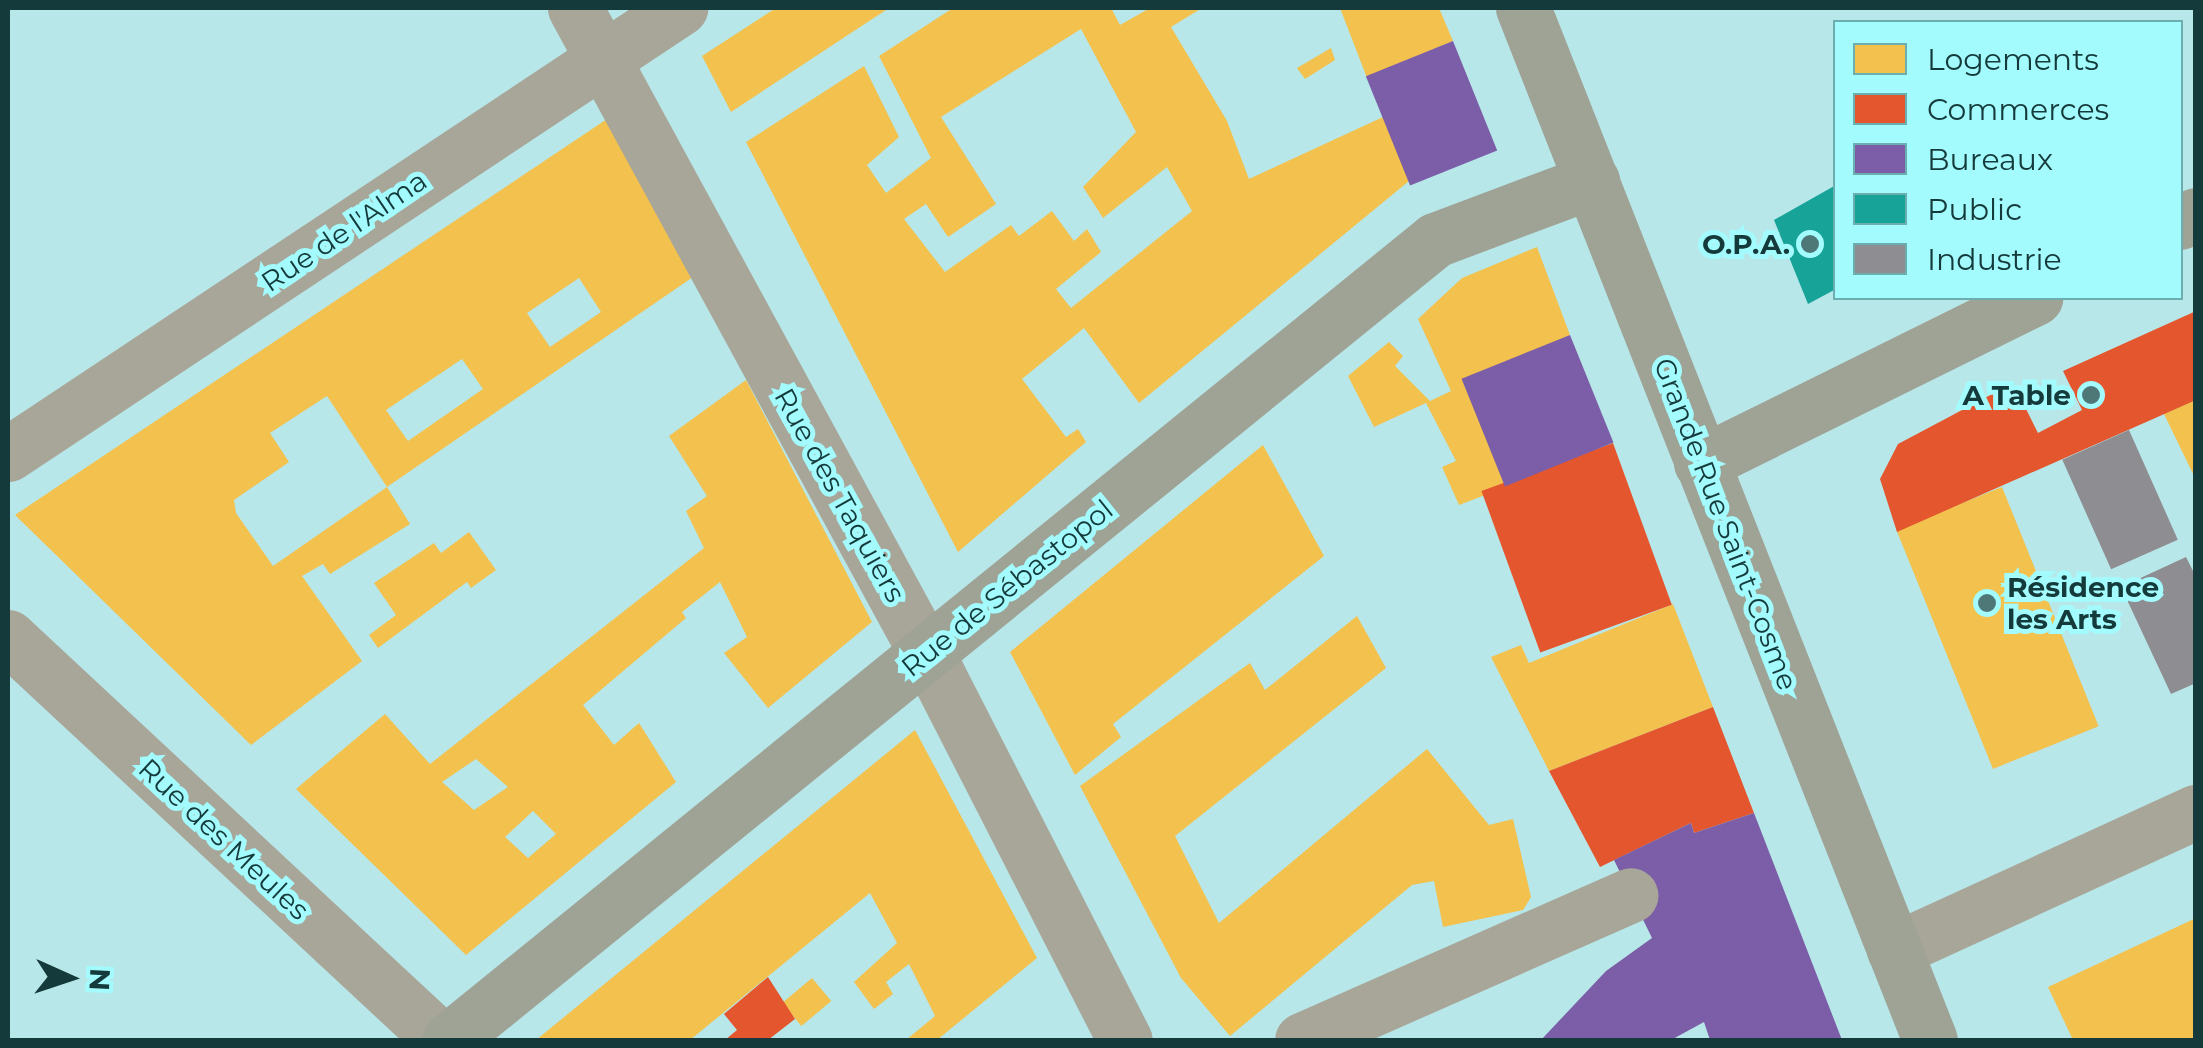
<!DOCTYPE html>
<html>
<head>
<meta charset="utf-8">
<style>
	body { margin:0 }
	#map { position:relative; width:2203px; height:1048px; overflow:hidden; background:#b8e7e9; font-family:Montserrat,sans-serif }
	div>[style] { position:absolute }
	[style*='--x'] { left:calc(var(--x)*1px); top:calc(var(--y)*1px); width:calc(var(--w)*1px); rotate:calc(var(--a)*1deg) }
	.homes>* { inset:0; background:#f2c14e; transform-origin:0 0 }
	.shops>* { inset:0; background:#e4572e; transform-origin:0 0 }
	.offices>* { inset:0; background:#7b5ea7; transform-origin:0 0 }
	.public>* { inset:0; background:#17a398 }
	.industry>* { inset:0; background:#8d8d92; transform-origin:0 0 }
	.street>* { height:55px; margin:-27.5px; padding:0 27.5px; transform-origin:27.5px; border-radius:27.5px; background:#a8a699 }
	.secondary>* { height:55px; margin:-27.5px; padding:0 27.5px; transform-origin:27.5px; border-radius:27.5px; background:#9fa396 }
	.dots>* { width:28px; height:28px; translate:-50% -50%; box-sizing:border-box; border:5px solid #a4fbfd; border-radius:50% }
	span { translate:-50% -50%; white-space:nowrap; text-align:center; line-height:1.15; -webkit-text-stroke:10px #a4fbfd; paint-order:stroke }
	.street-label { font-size:28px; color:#153a3b }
	.poi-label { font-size:28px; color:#153a3b; font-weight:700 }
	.right { translate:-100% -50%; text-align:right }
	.left { translate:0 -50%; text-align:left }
	.frame { position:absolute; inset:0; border:10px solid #153a3b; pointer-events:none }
	.legend { position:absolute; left:1833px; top:20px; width:350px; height:280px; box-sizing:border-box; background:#a4fbfd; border:2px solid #6baeaf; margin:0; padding:12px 18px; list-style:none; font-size:30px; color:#153a3b }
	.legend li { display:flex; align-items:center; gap:20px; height:50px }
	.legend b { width:50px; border:2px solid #6baeaf }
	.north { position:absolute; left:20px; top:928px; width:100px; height:100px; -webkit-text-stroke:8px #a4fbfd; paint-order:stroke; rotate:93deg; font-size:28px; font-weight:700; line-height:40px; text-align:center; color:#153a3b }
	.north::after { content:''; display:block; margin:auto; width:35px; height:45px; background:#153a3b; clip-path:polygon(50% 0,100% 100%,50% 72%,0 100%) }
</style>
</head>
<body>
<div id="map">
	<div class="homes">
		<div style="clip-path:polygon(776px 8px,889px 8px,731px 112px,702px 56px)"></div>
		<div style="clip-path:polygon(evenodd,953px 8px,1111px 8px,1120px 25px,1150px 8px,1202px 8px,1171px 27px,1227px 121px,1249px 179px,1383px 117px,1409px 181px,1139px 403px,1084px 328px,1022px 379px,1066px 437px,1078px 429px,1086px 442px,958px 552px,746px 142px,864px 66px,899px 137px,867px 165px,886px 193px,931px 158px,879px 56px,953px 8px,1081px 29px,1136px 132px,1083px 187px,1103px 218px,1167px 167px,1192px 211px,1071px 308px,1056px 289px,1101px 252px,1087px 229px,1074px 241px,1052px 211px,1019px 236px,1011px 225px,945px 272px,904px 219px,926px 204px,948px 237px,996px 204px,941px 117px,1081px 29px)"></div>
		<div style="clip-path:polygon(1340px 8px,1439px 8px,1453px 41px,1367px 78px)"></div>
		<div style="clip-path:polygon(1331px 48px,1335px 60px,1305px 79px,1297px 68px)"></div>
		<div style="clip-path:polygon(evenodd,610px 117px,693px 277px,387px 487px,327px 396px,270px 433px,289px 462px,234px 500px,236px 513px,273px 566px,387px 487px,410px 524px,330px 574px,323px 564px,302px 576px,362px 661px,251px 745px,15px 515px,610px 117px,579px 278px,601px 312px,550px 347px,527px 313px,579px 278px,610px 117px,462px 359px,483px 389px,408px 441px,386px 410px,462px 359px)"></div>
		<div style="clip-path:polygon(1537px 247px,1570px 335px,1464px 385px,1514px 484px,1459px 505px,1442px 467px,1456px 461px,1426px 403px,1374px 427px,1348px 376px,1389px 342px,1403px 356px,1395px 366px,1430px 401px,1451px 391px,1418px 319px,1462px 278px)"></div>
		<div style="clip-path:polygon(evenodd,746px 380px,872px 622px,768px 708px,724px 653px,747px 637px,720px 582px,682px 612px,686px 618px,583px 705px,614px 745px,639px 723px,676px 782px,466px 955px,296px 789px,385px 714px,430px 764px,704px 548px,686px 511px,707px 496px,669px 436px,746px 380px,476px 759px,508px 787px,474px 810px,442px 782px,476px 759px,746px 380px,533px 811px,556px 834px,528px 858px,505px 837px,533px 811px)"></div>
		<div style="clip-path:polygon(2195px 400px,2195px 478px,2164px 414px)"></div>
		<div style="clip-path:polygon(1263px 445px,1324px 556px,1113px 724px,1121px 737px,1075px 775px,1010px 652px)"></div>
		<div style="left:2002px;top:487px;width:258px;height:114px;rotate:68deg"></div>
		<div style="clip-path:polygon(469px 532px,496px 570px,471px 588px,467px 582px,378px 648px,369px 635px,396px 615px,374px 583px,434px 543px,441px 553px)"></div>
		<div style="clip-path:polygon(1673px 604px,1713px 707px,1549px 771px,1491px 657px,1521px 645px,1529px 663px)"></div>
		<div style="clip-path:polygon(1357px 616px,1386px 668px,1175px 836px,1219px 923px,1427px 749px,1489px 825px,1513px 819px,1531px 897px,1523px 910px,1443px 927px,1434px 881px,1412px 885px,1230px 1036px,1181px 978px,1080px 786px,1250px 663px,1265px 690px)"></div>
		<div style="clip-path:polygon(915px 730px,1037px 958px,937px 1040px,906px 1040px,935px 1016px,909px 964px,886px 982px,893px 994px,874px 1009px,854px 982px,897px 943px,870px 893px,690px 1040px,536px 1040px)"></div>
		<div style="clip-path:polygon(2196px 918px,2196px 1040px,2073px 1040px,2048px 987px)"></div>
		<div style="left:812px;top:978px;width:30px;height:39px;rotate:50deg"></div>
	</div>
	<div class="shops">
		<div style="clip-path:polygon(2196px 311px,2196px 400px,1897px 532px,1880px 479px,1898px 444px,2013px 383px,2038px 433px,2082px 410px,2063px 371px)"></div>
		<div style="left:1613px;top:443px;width:172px;height:140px;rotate:70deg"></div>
		<div style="clip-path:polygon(1713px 707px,1754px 813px,1694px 833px,1691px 823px,1600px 867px,1549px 771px)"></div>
		<div style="clip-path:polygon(768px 977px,795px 1019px,768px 1040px,725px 1040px,737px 1030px,724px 1014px)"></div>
	</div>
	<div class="offices">
		<div style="left:1453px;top:41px;width:118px;height:94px;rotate:68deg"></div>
		<div style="left:1570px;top:335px;width:116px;height:117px;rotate:68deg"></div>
		<div style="clip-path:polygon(1754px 813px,1842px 1040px,1710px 1040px,1704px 1022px,1671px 1040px,1541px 1040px,1606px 971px,1652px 938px,1614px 860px,1691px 823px,1694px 833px)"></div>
	</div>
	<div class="public">
		<div style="clip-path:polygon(1836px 185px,1836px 289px,1808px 304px,1774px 220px)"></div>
	</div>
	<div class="industry">
		<div style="left:2129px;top:430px;width:120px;height:73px;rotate:66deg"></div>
		<div style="clip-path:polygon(2186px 557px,2196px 577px,2196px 683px,2171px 694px,2121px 587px)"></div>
	</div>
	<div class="street">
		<div style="--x:575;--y:8;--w:759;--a:61.44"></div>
		<div style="--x:938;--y:675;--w:410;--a:62.9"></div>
		<div style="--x:8;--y:454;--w:807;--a:-33.57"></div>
		<div style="--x:8;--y:637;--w:592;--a:42.94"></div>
		<div style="--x:1894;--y:950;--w:332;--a:-24.6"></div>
		<div style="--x:1302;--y:1040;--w:359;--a:-23.8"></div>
	</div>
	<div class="secondary">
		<div style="--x:1523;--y:8;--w:1109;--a:68.48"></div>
		<div style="--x:2180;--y:222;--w:17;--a:-24"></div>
		<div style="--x:1701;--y:463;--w:373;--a:-26.3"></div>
		<div style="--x:449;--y:1040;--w:1270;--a:-39.05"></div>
		<div style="--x:1435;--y:240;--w:168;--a:-20.6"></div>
	</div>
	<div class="dots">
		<div style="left:1810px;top:244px;background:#4e7778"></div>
		<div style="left:2091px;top:395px;background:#4e7778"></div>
		<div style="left:1987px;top:603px;background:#4e7778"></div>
	</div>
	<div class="street-label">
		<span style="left:344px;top:231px;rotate:-34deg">Rue de l'Alma</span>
		<span style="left:840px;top:495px;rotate:61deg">Rue des Taquiers</span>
		<span style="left:1726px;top:524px;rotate:69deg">Grande Rue Saint-Cosme</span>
		<span style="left:1007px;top:588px;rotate:-39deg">Rue de Sébastopol</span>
		<span style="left:224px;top:839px;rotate:43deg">Rue des Meules</span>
	</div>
	<div class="poi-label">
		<span class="right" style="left:1790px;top:244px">O.P.A.</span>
		<span class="right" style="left:2071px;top:395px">A Table</span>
		<span class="left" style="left:2007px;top:603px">Résidence<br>les Arts</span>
	</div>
	<div class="frame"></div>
	<ul class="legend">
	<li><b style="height:28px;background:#f2c14e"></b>Logements</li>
	<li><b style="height:28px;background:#e4572e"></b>Commerces</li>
	<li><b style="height:28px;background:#7b5ea7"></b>Bureaux</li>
	<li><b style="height:28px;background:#17a398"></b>Public</li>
	<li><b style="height:28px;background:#8d8d92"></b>Industrie</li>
	</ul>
	<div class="north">N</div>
</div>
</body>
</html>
